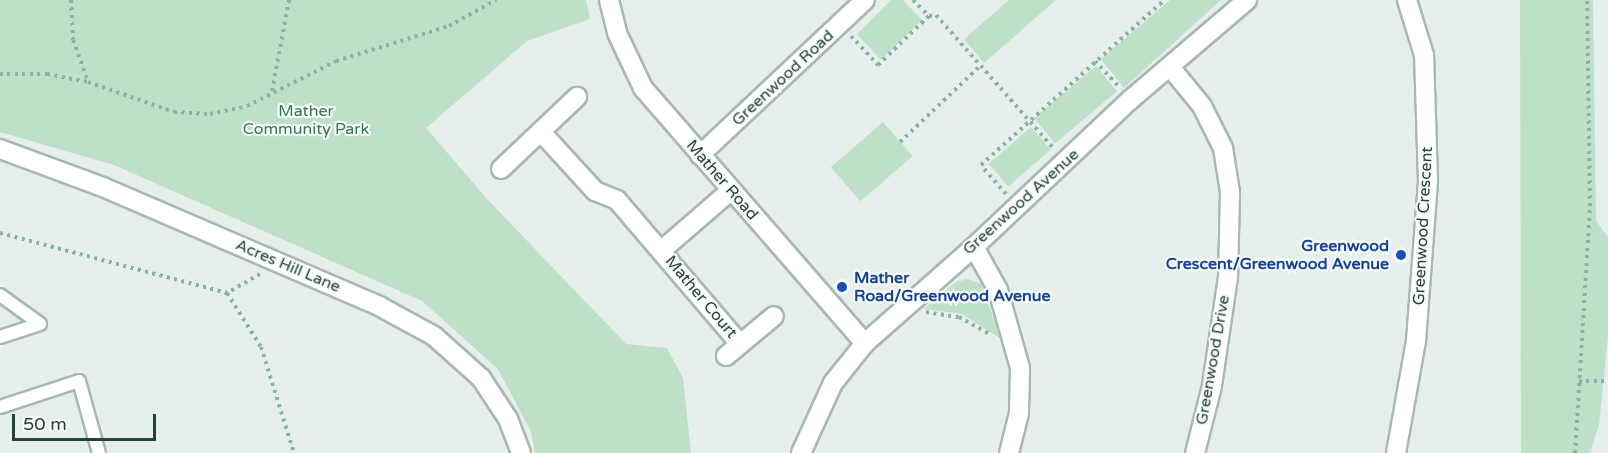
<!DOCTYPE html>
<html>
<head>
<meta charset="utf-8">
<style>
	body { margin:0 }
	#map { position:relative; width:1608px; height:453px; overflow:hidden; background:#e6efeb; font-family:"Varela Round",sans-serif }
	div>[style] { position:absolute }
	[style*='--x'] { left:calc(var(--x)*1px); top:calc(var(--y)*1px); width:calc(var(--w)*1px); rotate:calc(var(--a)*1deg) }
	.green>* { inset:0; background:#bfe0c8; transform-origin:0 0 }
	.path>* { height:4px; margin-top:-2px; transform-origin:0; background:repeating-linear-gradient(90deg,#86b3a5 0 3px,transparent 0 7.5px) }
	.roads { filter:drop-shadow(2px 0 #a8b8b2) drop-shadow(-2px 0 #a8b8b2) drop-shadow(0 2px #a8b8b2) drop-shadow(0 -2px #a8b8b2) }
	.service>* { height:12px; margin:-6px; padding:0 6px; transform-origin:6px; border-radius:6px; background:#fff }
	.minor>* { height:18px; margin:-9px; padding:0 9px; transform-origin:9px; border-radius:9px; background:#fff }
	.dots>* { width:16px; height:16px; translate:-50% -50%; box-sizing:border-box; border:3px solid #f7fbf9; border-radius:50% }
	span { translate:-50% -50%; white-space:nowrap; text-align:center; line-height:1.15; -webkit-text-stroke:4.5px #f7fbf9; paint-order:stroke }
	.street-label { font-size:16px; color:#24423a }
	.park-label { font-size:16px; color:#2d7a4b }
	.transit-label { font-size:16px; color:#164399; font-weight:700 }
	.right { translate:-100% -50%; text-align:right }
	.left { translate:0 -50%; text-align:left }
	.scale { position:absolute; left:12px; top:414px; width:144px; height:27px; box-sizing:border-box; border:3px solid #24423a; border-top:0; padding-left:8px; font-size:18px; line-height:21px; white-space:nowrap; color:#24423a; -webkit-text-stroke:4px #f7fbf9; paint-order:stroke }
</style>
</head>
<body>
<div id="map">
	<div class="green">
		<div style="clip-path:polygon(0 0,586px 0,590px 19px,527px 41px,426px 128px,488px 200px,626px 344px,667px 348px,683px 378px,691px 453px,535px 453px,531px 432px,498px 369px,422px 301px,114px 165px,0 132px)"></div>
		<div style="clip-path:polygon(891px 0,903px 0,922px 20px,881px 60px,857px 34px)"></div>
		<div style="clip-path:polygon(1009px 0,1056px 0,984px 63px,964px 39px)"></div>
		<div style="clip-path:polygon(1170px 0,1221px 0,1124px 88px,1101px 59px)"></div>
		<div style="clip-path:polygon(1520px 0,1593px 0,1596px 221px,1608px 237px,1608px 337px,1599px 425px,1590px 453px,1521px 453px)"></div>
		<div style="left:1096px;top:66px;width:33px;height:81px;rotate:50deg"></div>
		<div style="left:883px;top:122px;width:45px;height:69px;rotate:49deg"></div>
		<div style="left:1031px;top:127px;width:30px;height:56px;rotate:49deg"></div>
		<div style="clip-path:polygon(968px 279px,981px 284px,1001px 339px,962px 314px,924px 309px,956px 282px)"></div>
	</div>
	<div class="path">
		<div style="--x:71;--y:0;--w:40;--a:87.1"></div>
		<div style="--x:73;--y:40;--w:44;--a:69.9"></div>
		<div style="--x:913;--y:0;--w:23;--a:45"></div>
		<div style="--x:851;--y:36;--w:40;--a:47"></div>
		<div style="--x:878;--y:65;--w:71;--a:-43.9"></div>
		<div style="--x:929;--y:16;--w:7;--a:-8"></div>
		<div style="--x:936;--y:15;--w:179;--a:48.6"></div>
		<div style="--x:1095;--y:61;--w:35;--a:47"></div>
		<div style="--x:0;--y:74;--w:47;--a:0"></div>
		<div style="--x:47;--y:74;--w:42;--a:11"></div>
		<div style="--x:88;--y:82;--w:91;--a:19.2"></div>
		<div style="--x:174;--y:112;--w:36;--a:3"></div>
		<div style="--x:210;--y:114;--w:38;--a:-12"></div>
		<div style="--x:247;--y:106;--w:100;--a:-26.8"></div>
		<div style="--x:336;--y:61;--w:118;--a:-17.2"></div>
		<div style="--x:449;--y:26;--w:54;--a:-29"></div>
		<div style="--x:272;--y:91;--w:93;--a:-79.4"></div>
		<div style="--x:900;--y:142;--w:112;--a:-43.5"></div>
		<div style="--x:1006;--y:194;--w:38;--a:-131"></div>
		<div style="--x:981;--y:165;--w:246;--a:-42"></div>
		<div style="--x:0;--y:233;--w:235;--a:14.8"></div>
		<div style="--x:260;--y:274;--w:38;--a:150"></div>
		<div style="--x:227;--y:293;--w:64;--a:57.8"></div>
		<div style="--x:261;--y:347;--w:111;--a:72.7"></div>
		<div style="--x:926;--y:312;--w:33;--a:9"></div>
		<div style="--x:959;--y:317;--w:37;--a:29"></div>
		<div style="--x:1579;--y:381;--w:29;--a:0"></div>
		<div style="--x:1575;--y:453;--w:247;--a:-86.5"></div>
		<div style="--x:1590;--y:206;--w:206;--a:-90.8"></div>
	</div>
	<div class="roads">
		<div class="service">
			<div style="--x:0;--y:295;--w:49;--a:35.9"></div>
			<div style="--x:0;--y:337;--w:42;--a:-18"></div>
			<div style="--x:0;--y:407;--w:83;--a:-18.2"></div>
			<div style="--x:79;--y:381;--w:75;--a:74.5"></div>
		</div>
		<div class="minor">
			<div style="--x:609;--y:0;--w:34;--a:76"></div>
			<div style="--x:617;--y:33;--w:61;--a:64.7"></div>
			<div style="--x:643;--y:88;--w:338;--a:49"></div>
			<div style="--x:1170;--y:67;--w:50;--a:50.6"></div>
			<div style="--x:1202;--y:106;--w:47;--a:63.4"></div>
			<div style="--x:1223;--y:148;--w:45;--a:81"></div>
			<div style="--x:1230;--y:192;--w:85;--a:91.3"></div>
			<div style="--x:1228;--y:277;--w:110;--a:98.4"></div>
			<div style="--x:1212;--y:386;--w:69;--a:104.2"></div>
			<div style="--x:542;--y:133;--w:79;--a:47.6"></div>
			<div style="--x:595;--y:191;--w:24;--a:22"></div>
			<div style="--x:617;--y:200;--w:189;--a:49.5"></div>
			<div style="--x:0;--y:149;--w:110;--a:20.3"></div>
			<div style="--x:103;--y:187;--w:301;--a:23.3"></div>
			<div style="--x:379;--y:306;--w:63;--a:28.6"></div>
			<div style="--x:434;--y:336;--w:63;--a:41.8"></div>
			<div style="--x:481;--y:378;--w:49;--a:56.6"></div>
			<div style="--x:508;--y:419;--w:36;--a:69"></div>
			<div style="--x:700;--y:155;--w:226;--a:-43.2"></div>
			<div style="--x:501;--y:169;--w:105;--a:-43.5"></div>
			<div style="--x:974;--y:247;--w:49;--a:60.8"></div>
			<div style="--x:998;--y:290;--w:81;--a:74.2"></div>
			<div style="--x:1020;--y:368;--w:45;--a:91.3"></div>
			<div style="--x:1019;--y:413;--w:41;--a:104"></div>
			<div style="--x:662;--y:250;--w:90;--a:-40.9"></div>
			<div style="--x:726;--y:356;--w:62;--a:-39.8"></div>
			<div style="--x:801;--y:453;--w:77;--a:-65.4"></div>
			<div style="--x:833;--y:383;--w:51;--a:-51.3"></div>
			<div style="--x:865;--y:343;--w:145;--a:-41.4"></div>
			<div style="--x:974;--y:247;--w:214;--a:-43.3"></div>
			<div style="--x:1130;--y:100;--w:154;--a:-40.5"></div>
			<div style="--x:1396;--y:453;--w:114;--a:-79.9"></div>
			<div style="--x:1416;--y:341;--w:160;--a:-85.7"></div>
			<div style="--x:1428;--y:181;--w:126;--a:-91.8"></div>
			<div style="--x:1424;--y:55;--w:58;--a:-107.2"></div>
		</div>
	</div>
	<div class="dots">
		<div style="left:1401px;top:255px;background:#1a4fb4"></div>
		<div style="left:842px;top:287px;background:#1a4fb4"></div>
	</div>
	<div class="street-label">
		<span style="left:783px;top:78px;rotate:-43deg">Greenwood Road</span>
		<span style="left:722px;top:180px;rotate:49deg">Mather Road</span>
		<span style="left:1021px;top:202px;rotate:-42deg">Greenwood Avenue</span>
		<span style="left:1423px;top:226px;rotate:-87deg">Greenwood Crescent</span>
		<span style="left:288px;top:266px;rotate:23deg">Acres Hill Lane</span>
		<span style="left:701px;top:297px;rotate:50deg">Mather Court</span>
		<span style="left:1213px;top:360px;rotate:-80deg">Greenwood Drive</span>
	</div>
	<div class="park-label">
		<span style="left:306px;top:120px">Mather<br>Community Park</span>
	</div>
	<div class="transit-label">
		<span class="right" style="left:1389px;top:255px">Greenwood<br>Crescent/Greenwood Avenue</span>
		<span class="left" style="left:854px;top:287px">Mather<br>Road/Greenwood Avenue</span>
	</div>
	<div class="scale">50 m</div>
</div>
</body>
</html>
